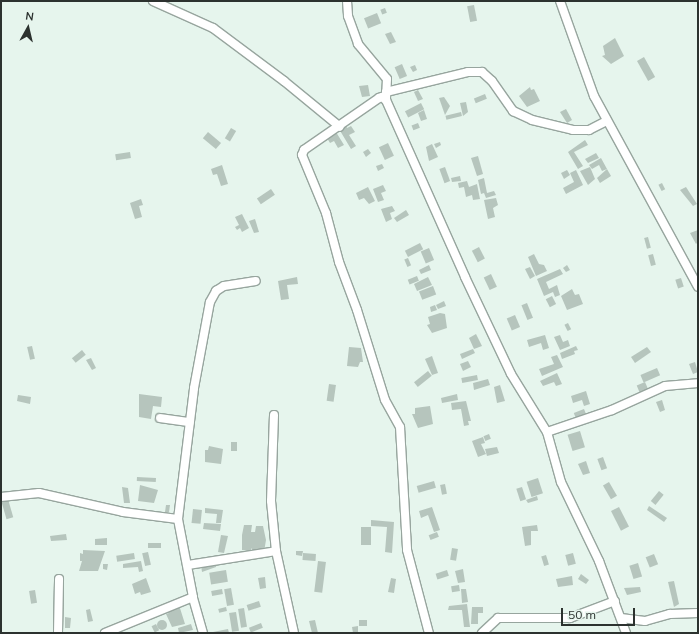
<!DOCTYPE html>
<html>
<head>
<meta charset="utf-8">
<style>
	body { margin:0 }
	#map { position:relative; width:699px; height:634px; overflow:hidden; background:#e6f5ed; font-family:Mulish,sans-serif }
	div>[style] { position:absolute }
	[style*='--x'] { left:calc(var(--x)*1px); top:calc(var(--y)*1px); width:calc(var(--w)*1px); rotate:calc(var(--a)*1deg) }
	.building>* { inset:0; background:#b6c5bd; transform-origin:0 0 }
	.round { border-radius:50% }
	.roads { filter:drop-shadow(1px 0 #97a59e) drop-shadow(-1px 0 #97a59e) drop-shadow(0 1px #97a59e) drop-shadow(0 -1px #97a59e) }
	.street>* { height:8px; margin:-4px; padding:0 4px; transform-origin:4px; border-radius:4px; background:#fff }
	span { translate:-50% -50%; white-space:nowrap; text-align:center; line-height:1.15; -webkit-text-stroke:3px #e6f5ed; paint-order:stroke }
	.frame { position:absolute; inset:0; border:2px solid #2c322f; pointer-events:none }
	.north { position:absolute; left:8px; top:8px; width:40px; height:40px; -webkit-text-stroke:3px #e6f5ed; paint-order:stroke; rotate:8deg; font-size:11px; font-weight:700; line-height:16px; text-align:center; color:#2c322f }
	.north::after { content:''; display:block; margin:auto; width:14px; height:18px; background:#2c322f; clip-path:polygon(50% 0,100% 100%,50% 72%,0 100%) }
	.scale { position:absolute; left:561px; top:608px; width:74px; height:18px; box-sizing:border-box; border:2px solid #2c322f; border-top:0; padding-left:5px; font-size:12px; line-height:14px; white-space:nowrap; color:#2c322f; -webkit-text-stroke:3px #e6f5ed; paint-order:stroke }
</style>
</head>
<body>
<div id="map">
	<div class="building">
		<div style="left:474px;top:5px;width:16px;height:7px;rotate:79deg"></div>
		<div style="left:385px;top:8px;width:5px;height:5px;rotate:68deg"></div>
		<div style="left:377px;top:13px;width:11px;height:14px;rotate:68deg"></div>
		<div style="clip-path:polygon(391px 32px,396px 42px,390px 44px,385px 34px)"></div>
		<div style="clip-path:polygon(615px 38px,624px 56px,611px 64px,602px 56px,605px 55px,603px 46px)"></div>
		<div style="left:644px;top:57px;width:23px;height:8px;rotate:61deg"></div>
		<div style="left:402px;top:64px;width:13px;height:8px;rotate:67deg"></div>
		<div style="clip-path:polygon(415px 65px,417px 70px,413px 72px,410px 67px)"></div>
		<div style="clip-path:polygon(368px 85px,370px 96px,362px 97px,359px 86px)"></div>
		<div style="clip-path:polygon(530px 87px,531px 90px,534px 89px,540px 101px,527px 107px,519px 96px)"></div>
		<div style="clip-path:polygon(418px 90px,423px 99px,418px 101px,414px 92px)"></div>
		<div style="left:485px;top:94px;width:5px;height:12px;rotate:68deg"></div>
		<div style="clip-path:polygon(444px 97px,450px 106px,445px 115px,439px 98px)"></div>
		<div style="clip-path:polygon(466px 102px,468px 112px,463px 116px,460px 103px)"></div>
		<div style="left:421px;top:103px;width:7px;height:18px;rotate:63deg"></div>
		<div style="clip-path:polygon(566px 109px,572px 120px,567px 123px,560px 112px)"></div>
		<div style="clip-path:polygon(424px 110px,427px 119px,421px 121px,418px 113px)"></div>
		<div style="left:461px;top:112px;width:4px;height:16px;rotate:76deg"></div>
		<div style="left:418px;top:123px;width:5px;height:7px;rotate:68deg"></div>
		<div style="clip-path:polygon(346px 125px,347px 128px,351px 126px,355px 132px,349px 135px,356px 146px,351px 149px,339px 129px)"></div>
		<div style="left:231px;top:128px;width:6px;height:12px;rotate:31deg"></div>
		<div style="left:208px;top:132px;width:17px;height:8px;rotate:40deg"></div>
		<div style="clip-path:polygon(336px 132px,344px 145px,338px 148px,334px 141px,330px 143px,327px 138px)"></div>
		<div style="clip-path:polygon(585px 140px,588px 145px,574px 152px,583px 166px,578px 169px,568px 152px)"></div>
		<div style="clip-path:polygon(440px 142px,441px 145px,436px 148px,434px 144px)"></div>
		<div style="left:388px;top:143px;width:14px;height:10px;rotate:65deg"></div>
		<div style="clip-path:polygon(432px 144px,438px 157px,429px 161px,426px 147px)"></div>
		<div style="clip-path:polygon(368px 149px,371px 153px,366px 157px,363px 152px)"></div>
		<div style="left:130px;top:152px;width:6px;height:15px;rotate:81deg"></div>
		<div style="clip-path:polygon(596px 153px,599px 158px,588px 163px,585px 159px)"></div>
		<div style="clip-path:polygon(478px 156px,483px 174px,477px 176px,471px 158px)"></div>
		<div style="clip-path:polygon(601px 158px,607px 169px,602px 171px,599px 165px,592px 169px,589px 165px)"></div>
		<div style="clip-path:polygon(382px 164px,384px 168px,378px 171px,376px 166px)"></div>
		<div style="clip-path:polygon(222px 165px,228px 184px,221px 186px,217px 174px,213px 175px,211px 169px)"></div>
		<div style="left:445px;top:167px;width:15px;height:6px;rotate:70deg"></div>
		<div style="clip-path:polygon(590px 167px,595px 179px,588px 185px,580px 171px)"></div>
		<div style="clip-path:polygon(607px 169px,611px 176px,600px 183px,597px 178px)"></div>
		<div style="clip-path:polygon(567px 170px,570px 175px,564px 179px,561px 173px)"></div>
		<div style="clip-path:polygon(576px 170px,583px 185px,566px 194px,563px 188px,574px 182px,570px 173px)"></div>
		<div style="clip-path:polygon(460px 176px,461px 181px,452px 182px,451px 178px)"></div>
		<div style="clip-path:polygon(484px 178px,487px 193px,494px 191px,496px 195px,486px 198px,484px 193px,481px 194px,478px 180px)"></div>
		<div style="clip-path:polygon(467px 181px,469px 187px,477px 184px,480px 199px,473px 200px,472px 195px,466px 197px,464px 187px,459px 188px,458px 183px)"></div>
		<div style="left:662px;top:183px;width:7px;height:4px;rotate:63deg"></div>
		<div style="clip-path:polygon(383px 185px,386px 191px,381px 193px,384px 200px,378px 202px,373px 189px)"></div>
		<div style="clip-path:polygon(368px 187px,375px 201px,369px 204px,364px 198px,359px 200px,356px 193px)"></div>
		<div style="clip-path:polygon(686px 187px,697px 204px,693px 206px,680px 190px)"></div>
		<div style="left:271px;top:189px;width:7px;height:17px;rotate:56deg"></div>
		<div style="clip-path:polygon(496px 198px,498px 205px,493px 208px,495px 217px,488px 219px,484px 200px)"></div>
		<div style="clip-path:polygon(141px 199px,143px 205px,139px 206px,142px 217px,135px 219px,130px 203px)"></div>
		<div style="clip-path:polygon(392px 206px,395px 211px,390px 213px,392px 219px,386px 222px,381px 209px)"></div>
		<div style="clip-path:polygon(406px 210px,409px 215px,397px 222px,394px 218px)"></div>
		<div style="clip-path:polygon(242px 214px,249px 228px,242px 232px,240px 228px,237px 230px,235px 227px,239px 225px,235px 217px)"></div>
		<div style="clip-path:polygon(255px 219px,259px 232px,254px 233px,249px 221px)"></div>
		<div style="clip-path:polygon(698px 230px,698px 242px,696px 244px,690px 233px)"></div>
		<div style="left:648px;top:237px;width:11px;height:4px;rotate:75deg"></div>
		<div style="left:420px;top:243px;width:7px;height:17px;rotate:63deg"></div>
		<div style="left:479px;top:247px;width:13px;height:8px;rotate:63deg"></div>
		<div style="left:429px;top:248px;width:13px;height:9px;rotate:67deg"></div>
		<div style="clip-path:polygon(534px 254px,539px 264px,544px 265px,547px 271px,536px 276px,528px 257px)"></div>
		<div style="left:653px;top:254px;width:11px;height:5px;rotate:75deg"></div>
		<div style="left:408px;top:258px;width:8px;height:4px;rotate:67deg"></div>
		<div style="clip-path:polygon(429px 265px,431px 270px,421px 274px,419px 270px)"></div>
		<div style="clip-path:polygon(567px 265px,570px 270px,566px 272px,563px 268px)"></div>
		<div style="clip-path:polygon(530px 267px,535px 276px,530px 279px,525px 269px)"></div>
		<div style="clip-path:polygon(560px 269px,563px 274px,546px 282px,549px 289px,557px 285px,560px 295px,555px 297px,553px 292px,544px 296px,537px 279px)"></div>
		<div style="left:491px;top:274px;width:14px;height:8px;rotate:65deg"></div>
		<div style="left:417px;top:276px;width:5px;height:10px;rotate:68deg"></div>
		<div style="clip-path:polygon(297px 277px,298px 284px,287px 285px,289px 299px,281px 300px,278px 281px)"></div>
		<div style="clip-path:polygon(428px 277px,432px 285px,417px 291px,414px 284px)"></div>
		<div style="left:681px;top:278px;width:9px;height:6px;rotate:72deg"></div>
		<div style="left:433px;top:286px;width:9px;height:15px;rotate:69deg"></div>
		<div style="clip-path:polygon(572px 289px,575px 295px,579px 294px,583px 304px,567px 310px,561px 296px)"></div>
		<div style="left:552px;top:296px;width:9px;height:7px;rotate:63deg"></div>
		<div style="clip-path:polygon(444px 301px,446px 306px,438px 309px,436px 305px)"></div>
		<div style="left:527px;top:303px;width:16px;height:6px;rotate:68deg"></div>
		<div style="clip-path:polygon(435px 305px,437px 310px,431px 312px,430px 307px)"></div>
		<div style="clip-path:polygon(440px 313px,445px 314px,447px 328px,432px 333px,427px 325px,430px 324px,428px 317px)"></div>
		<div style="left:515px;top:315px;width:13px;height:9px;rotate:67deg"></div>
		<div style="left:568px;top:323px;width:7px;height:4px;rotate:63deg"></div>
		<div style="clip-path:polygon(476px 334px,482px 346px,474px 349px,469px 338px)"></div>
		<div style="clip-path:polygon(545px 335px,549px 348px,543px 350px,541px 343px,529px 347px,527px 340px)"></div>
		<div style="clip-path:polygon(560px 335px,563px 342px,568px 340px,570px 346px,560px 350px,554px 337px)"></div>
		<div style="left:32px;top:346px;width:13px;height:5px;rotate:77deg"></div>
		<div style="clip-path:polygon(576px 346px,578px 350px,574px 351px,575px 354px,562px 359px,560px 353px)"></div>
		<div style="clip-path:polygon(349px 347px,361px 348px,363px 362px,360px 362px,358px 367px,347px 366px)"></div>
		<div style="clip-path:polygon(647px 347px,651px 352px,635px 363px,631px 357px)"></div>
		<div style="clip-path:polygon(473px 349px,475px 353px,462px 359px,460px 354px)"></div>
		<div style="left:82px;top:350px;width:6px;height:13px;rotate:51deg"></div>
		<div style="clip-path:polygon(557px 355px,563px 367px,542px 376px,539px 369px,554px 364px,551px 357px)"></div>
		<div style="clip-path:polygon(432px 356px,438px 373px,432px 375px,425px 359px)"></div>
		<div style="clip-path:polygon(91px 358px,96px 368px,92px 370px,86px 360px)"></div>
		<div style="clip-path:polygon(468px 361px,471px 367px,463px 371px,460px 364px)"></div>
		<div style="clip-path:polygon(695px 362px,698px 372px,693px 374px,689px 364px)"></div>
		<div style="left:657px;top:368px;width:8px;height:18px;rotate:67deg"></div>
		<div style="left:428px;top:371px;width:6px;height:18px;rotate:51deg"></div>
		<div style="clip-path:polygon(557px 373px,562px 384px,556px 386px,554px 382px,543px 386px,540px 381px)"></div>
		<div style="left:477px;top:375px;width:5px;height:16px;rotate:79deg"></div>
		<div style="clip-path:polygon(488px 379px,490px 385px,474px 390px,473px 383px)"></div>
		<div style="left:645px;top:382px;width:8px;height:9px;rotate:67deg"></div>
		<div style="left:329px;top:384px;width:7px;height:17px;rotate:8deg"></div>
		<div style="clip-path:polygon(500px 385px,505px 401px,497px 403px,494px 387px)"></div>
		<div style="clip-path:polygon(586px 391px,590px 404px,584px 406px,582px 400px,573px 403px,571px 396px)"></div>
		<div style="clip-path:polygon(139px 394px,162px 397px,161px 407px,153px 406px,151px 419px,139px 417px)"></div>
		<div style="clip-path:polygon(457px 394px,458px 400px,442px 403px,441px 398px)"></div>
		<div style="clip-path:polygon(18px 395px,31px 397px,30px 404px,17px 401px)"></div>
		<div style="clip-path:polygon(662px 400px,665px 410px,660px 412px,656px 402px)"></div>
		<div style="clip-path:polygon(466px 401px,471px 421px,468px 421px,469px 425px,464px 426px,461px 409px,452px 410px,451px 403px)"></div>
		<div style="clip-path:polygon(430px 406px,433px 424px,418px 428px,412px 414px,415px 414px,415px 408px)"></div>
		<div style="left:584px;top:409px;width:5px;height:11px;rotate:68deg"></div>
		<div style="left:580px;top:431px;width:17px;height:13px;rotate:73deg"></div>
		<div style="left:489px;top:434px;width:5px;height:6px;rotate:68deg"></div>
		<div style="clip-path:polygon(483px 437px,485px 443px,481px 444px,486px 454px,478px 457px,472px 441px)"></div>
		<div style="left:231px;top:442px;width:6px;height:9px"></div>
		<div style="clip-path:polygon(209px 446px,223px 449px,221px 464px,205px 462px,205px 450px,208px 450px)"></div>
		<div style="clip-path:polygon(497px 447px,499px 453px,487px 456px,485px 449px)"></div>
		<div style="left:603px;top:457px;width:12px;height:6px;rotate:70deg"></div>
		<div style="clip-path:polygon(586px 461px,590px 473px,583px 475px,578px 464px)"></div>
		<div style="left:137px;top:477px;width:19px;height:4px;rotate:3deg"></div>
		<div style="left:538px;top:478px;width:16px;height:12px;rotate:72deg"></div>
		<div style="left:434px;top:481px;width:7px;height:18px;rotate:74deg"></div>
		<div style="left:609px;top:482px;width:16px;height:7px;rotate:60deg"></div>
		<div style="left:445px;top:484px;width:10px;height:5px;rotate:79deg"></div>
		<div style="clip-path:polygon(140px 485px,158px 490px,154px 503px,138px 501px)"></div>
		<div style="clip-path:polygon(122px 487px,128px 488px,130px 503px,124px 503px)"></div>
		<div style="left:522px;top:487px;width:13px;height:6px;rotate:72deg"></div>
		<div style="left:659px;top:491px;width:6px;height:13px;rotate:39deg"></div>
		<div style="clip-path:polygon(537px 496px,538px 500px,528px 503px,526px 500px)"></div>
		<div style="left:8px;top:499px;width:19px;height:7px;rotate:74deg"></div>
		<div style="clip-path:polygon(166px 505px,170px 505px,169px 512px,165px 512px)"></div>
		<div style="clip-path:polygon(649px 506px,667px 518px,664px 522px,647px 510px)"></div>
		<div style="clip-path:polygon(432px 507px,440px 530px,434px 532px,428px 515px,421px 518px,419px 511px)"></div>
		<div style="left:619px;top:507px;width:22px;height:9px;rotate:63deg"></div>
		<div style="clip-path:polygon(205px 508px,223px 510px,221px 523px,216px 523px,217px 514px,205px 513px)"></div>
		<div style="left:193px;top:509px;width:9px;height:14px;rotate:6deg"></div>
		<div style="clip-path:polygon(371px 520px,394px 522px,392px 553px,385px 552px,387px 527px,371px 526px)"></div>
		<div style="clip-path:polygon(204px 523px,221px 524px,220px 531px,203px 529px)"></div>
		<div style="clip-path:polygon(244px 525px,252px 525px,251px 532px,255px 532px,256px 526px,263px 526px,266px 540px,264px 552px,253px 551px,251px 548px,251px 551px,242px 550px,242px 535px)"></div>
		<div style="clip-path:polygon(537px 525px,538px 531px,531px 531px,531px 545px,525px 546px,522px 527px)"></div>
		<div style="left:361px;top:527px;width:10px;height:18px"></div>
		<div style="left:437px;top:532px;width:5px;height:9px;rotate:68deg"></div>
		<div style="clip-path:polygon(66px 534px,67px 540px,51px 541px,50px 536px)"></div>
		<div style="clip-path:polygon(221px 535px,228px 536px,224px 553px,218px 552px)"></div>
		<div style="clip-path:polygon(107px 538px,107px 545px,95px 545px,95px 539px)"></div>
		<div style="left:161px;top:543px;width:5px;height:13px;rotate:90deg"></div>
		<div style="left:452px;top:548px;width:6px;height:12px;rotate:9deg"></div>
		<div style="clip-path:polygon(83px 550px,105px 551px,98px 571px,79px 571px,82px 561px,80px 561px,80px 553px,83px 554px)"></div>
		<div style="clip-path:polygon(296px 551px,303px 551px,302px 556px,296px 555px)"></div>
		<div style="left:148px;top:552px;width:13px;height:6px;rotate:77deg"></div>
		<div style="left:134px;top:553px;width:6px;height:18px;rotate:81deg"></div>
		<div style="left:303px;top:553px;width:13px;height:7px;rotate:4deg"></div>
		<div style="left:573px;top:553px;width:11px;height:8px;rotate:75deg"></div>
		<div style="left:654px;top:554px;width:11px;height:9px;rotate:68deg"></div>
		<div style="left:546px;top:555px;width:10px;height:5px;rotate:73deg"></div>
		<div style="clip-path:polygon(141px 561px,143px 571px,139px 572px,138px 567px,123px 568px,123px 564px)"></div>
		<div style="clip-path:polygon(217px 561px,216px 567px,202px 572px,201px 565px)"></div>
		<div style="left:318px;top:561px;width:8px;height:31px;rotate:7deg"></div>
		<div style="left:638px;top:563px;width:14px;height:9px;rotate:73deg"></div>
		<div style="clip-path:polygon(103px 564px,108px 564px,107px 570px,103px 569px)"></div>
		<div style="clip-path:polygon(463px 569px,465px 582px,458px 583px,455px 571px)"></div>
		<div style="left:226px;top:570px;width:12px;height:17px;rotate:81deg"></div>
		<div style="left:447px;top:570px;width:6px;height:12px;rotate:72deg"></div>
		<div style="clip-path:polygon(581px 574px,589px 580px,586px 584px,578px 579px)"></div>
		<div style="clip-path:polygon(572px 576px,573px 585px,558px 587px,556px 579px)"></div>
		<div style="clip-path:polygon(265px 577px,266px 588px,260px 589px,258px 578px)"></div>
		<div style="clip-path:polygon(146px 578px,151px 592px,141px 595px,140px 592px,135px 594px,132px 584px)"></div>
		<div style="clip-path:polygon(391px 578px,396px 579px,394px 593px,388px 592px)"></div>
		<div style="clip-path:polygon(674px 581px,679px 604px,674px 607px,668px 582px)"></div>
		<div style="left:459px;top:585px;width:6px;height:8px;rotate:81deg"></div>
		<div style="clip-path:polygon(640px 587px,641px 592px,627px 595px,624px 588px)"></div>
		<div style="left:231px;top:588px;width:17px;height:7px;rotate:80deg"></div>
		<div style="left:222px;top:589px;width:5px;height:11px;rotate:79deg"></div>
		<div style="clip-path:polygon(461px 589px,466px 589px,468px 602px,462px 603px)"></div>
		<div style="left:35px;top:590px;width:13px;height:6px;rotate:81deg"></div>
		<div style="left:259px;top:601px;width:6px;height:13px;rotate:72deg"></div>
		<div style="clip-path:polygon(467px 604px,470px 627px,464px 627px,462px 610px,448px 610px,449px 606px)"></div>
		<div style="clip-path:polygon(179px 605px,185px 624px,172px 627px,166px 614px,169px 613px,167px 610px)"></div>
		<div style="left:226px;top:607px;width:4px;height:8px;rotate:76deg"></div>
		<div style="clip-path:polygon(472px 607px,483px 607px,483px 613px,478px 613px,478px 624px,471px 624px)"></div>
		<div style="left:244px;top:608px;width:19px;height:6px;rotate:81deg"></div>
		<div style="clip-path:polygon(90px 609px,93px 621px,88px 622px,86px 610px)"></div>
		<div style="left:236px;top:612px;width:19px;height:7px;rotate:81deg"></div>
		<div style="clip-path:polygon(65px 617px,71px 618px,70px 628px,65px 628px)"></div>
		<div style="clip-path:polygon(315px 620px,318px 633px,312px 633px,309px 621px)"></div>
		<div style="left:359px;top:620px;width:8px;height:6px"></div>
		<div class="round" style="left:157px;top:620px;width:10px;height:10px"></div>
		<div style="left:261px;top:623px;width:5px;height:13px;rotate:68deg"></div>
		<div style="left:156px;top:624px;width:7px;height:5px;rotate:63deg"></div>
		<div style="clip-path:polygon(191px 624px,193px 630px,179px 633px,178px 628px)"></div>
		<div style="clip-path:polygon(358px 626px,358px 633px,353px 633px,352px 627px)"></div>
		<div style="clip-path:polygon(228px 629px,229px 633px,213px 633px,213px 632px)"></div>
	</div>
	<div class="roads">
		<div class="street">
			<div style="--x:153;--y:1;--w:66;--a:24.2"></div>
			<div style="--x:213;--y:28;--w:89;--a:36.7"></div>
			<div style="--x:284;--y:81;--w:72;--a:39.4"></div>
			<div style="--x:347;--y:1;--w:15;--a:86"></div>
			<div style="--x:348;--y:16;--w:30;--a:70"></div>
			<div style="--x:358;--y:44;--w:45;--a:50.4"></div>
			<div style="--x:387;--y:79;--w:21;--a:93"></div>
			<div style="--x:386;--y:100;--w:194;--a:65.9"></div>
			<div style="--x:465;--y:277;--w:107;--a:64.6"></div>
			<div style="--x:511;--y:374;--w:68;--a:58.2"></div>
			<div style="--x:547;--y:432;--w:52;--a:74.4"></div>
			<div style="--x:561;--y:482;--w:88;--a:64.3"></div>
			<div style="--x:599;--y:561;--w:77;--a:69.4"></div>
			<div style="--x:560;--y:1;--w:101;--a:70.3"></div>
			<div style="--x:594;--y:96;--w:217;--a:61.4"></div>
			<div style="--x:386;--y:92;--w:84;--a:-13.7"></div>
			<div style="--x:468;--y:72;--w:14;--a:0"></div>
			<div style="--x:482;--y:72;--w:13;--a:42"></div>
			<div style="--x:492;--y:81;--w:37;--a:55"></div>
			<div style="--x:513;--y:111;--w:21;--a:25"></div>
			<div style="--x:532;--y:120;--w:42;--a:13.7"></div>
			<div style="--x:573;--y:130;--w:16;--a:0"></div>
			<div style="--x:589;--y:130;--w:20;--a:-27"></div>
			<div style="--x:386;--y:100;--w:5;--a:-143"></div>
			<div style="--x:382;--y:97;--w:3;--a:162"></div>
			<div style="--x:379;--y:98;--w:91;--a:145.3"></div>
			<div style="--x:304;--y:150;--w:5;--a:112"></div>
			<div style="--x:302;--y:155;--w:63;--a:67.5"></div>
			<div style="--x:326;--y:213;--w:51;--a:75.1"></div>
			<div style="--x:339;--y:262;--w:51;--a:69.4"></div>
			<div style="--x:357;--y:310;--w:94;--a:72.7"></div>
			<div style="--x:385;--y:400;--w:31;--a:61"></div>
			<div style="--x:400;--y:427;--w:123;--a:86.7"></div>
			<div style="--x:407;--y:550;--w:86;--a:75.2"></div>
			<div style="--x:274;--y:415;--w:86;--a:92"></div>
			<div style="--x:271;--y:501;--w:50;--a:84.3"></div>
			<div style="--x:160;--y:418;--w:30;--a:8"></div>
			<div style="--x:547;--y:432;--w:69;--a:-18.7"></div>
			<div style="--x:612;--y:410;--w:58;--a:-24.4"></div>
			<div style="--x:665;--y:386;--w:33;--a:-5"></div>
			<div style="--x:1;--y:497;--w:38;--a:-6"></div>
			<div style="--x:39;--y:493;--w:86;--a:12.7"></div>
			<div style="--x:123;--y:512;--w:55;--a:7.3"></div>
			<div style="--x:188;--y:565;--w:89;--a:-9"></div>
			<div style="--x:276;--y:551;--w:84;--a:77.6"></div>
			<div style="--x:621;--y:618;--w:24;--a:7"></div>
			<div style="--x:645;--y:621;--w:26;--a:-16"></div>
			<div style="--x:670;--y:614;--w:28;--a:-2"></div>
			<div style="--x:58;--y:633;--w:54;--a:-88.9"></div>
			<div style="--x:105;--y:633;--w:95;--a:-22.2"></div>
			<div style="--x:203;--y:633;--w:37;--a:-106"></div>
			<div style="--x:193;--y:597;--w:79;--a:-100.9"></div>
			<div style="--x:178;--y:519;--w:132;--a:-83"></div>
			<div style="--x:194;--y:388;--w:87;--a:-79.5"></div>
			<div style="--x:210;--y:302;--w:13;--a:-61"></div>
			<div style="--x:216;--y:291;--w:9;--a:-32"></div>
			<div style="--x:224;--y:286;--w:32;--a:-9"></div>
			<div style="--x:482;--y:633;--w:22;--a:-43"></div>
			<div style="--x:498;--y:618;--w:72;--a:0"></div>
			<div style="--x:570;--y:618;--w:48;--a:-20.7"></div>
		</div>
	</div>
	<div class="frame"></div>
	<div class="north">N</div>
	<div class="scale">50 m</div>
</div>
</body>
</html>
